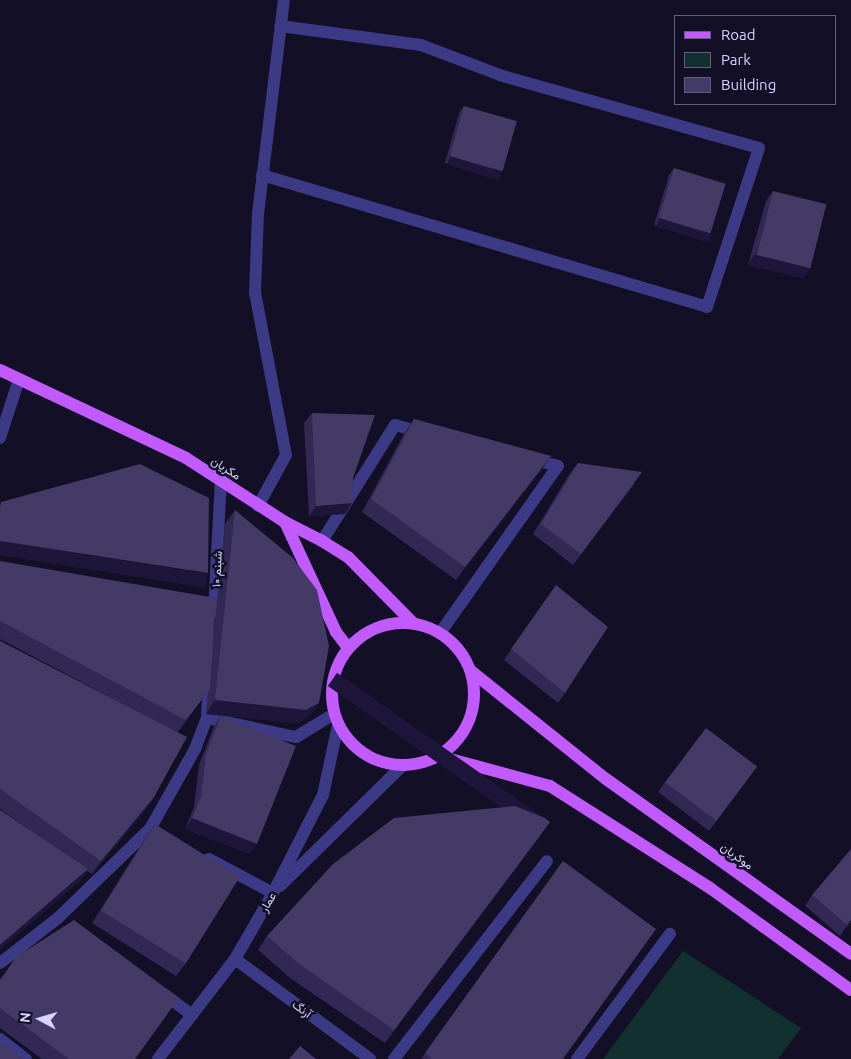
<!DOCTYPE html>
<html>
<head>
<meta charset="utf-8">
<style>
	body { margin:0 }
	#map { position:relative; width:851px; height:1059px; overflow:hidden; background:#130f26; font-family:Ubuntu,Vazirmatn,sans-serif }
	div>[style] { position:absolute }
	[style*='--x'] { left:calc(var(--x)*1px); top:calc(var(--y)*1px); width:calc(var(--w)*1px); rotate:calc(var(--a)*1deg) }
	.green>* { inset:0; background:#12302f }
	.minor>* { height:12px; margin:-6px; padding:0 6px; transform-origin:6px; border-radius:6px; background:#3d3a85 }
	.major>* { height:12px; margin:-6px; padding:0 6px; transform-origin:6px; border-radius:6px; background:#c25bff }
	.major>.ring { margin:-6px; padding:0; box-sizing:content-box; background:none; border:12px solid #c25bff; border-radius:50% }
	.wall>* { inset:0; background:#312854 }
	.shaded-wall>* { inset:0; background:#1d163a; transform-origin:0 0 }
	.building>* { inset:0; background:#433a66; transform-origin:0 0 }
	span { translate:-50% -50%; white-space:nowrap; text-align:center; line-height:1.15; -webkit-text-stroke:5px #130f26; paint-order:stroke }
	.street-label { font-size:12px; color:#d9d4ff }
	.legend { position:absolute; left:674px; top:15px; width:162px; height:90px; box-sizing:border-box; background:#130f26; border:1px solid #625e7d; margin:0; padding:6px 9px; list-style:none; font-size:15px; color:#d9d4ff }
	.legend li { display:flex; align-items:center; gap:10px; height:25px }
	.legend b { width:25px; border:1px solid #625e7d }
	.north { position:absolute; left:15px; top:994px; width:50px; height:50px; -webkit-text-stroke:4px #130f26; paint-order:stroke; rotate:276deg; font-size:14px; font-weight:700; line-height:20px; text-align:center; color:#d9d4ff }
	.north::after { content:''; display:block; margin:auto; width:18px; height:22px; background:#d9d4ff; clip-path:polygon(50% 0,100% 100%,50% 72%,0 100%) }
</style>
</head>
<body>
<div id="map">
	<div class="green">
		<div style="clip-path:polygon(683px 951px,801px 1028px,778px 1059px,603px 1059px)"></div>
	</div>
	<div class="minor">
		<div style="--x:262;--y:175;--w:464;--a:16.5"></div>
		<div style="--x:707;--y:307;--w:167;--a:-71.9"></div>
		<div style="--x:759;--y:148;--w:269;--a:-164.3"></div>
		<div style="--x:500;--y:75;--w:85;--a:-159.2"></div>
		<div style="--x:421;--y:45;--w:142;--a:-172.3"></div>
		<div style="--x:0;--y:438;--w:62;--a:-72.1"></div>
		<div style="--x:258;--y:506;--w:58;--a:-61.2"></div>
		<div style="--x:286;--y:455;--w:166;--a:-100.8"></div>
		<div style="--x:255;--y:292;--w:78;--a:-87.8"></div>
		<div style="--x:258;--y:214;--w:216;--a:-83.1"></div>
		<div style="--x:322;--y:541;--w:137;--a:-57.8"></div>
		<div style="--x:395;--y:425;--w:28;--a:15"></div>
		<div style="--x:214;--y:612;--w:132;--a:-87"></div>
		<div style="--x:440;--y:633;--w:204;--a:-54.8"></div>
		<div style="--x:558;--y:466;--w:27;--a:-165"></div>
		<div style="--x:207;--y:718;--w:91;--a:12.1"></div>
		<div style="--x:296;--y:737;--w:44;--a:-31.2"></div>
		<div style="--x:209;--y:859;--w:72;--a:28"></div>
		<div style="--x:280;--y:886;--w:171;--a:-44.5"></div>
		<div style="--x:235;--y:959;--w:168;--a:36.5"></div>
		<div style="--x:0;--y:963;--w:73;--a:-37.8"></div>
		<div style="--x:58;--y:918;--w:128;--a:-44.1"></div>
		<div style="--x:150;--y:829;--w:92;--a:-60.6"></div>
		<div style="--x:195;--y:749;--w:33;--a:-69"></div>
		<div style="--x:207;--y:718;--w:21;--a:-87"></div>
		<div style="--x:164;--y:994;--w:35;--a:37"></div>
		<div style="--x:0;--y:1039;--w:33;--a:38"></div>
		<div style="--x:158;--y:1059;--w:126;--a:-52.4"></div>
		<div style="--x:235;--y:959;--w:76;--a:-60.1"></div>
		<div style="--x:273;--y:893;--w:110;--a:-63"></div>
		<div style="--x:323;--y:795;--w:72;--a:-77.9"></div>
		<div style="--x:394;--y:1059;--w:250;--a:-52.3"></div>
		<div style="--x:577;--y:1059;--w:156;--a:-53.4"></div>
	</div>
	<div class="major">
		<div style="--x:0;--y:370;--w:206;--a:25.3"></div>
		<div style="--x:186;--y:458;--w:118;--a:32.9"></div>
		<div style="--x:285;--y:522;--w:42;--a:27.2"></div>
		<div style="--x:322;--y:541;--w:31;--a:32"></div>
		<div style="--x:348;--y:557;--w:93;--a:45.4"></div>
		<div style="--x:285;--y:522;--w:121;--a:65.1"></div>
		<div style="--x:336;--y:632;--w:20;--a:53"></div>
		<div class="ring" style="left:332px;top:623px;width:130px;height:130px"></div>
		<div style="--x:471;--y:671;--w:173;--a:38.7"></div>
		<div style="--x:606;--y:779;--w:301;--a:35.5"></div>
		<div style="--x:439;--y:756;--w:115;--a:15.1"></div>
		<div style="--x:550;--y:786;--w:190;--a:32.5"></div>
		<div style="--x:710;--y:888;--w:174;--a:35.9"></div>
	</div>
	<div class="wall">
		<div style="clip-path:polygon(464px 106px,497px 179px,445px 163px,459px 113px)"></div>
		<div style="clip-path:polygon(674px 168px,707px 241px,654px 225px,669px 175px)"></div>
		<div style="clip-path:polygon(773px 191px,810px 268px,803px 278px,748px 265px,766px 201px)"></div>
		<div style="clip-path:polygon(312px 413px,353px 478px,345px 514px,309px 516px,304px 423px)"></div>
		<div style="clip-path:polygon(414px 419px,551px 456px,542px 469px,456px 580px,362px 512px,405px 432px)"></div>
		<div style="clip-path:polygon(578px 463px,635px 483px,573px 565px,533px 534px,570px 473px)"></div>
		<div style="clip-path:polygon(235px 510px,319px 703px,310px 716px,297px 723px,206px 714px,208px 691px,178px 732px,154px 797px,145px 811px,92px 874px,87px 871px,79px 882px,31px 831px,0 809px,0 641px,110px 697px,0 639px,0 561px,212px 650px,225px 524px)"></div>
		<div style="clip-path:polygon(556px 585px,565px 693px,558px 703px,504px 660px)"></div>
		<div style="clip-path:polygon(221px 716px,250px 854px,185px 829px,194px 807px,199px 765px,214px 726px)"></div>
		<div style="clip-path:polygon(757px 767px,709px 831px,658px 792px,665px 782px)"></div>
		<div style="clip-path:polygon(155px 824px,186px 963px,176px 976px,92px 923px,146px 837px)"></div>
		<div style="clip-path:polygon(541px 835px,385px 1043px,290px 978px,258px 950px,267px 936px)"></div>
		<div style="clip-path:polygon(563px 861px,563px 1059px,421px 1059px)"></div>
		<div style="clip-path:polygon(812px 895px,851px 922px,840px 936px,805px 906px)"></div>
		<div style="clip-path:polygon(0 980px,135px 1059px,42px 1059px,0 1028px)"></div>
	</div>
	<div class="shaded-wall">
		<div style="left:450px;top:156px;width:54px;height:9px;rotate:17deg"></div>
		<div style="left:659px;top:218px;width:55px;height:9px;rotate:17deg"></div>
		<div style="clip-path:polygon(755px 254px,810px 268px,803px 278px,748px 265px)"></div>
		<div style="clip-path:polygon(551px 456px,542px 469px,456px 580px,465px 567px)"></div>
		<div style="clip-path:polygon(352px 503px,345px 514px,309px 516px,316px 506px)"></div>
		<div style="left:0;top:541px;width:210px;height:14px;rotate:9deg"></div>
		<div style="clip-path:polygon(215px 700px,319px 703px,310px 716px,297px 723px,206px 714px)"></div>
		<div style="clip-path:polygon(154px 797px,145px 811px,92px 874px,101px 861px)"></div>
		<div style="clip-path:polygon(192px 818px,257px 844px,250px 854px,185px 829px)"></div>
		<div style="left:550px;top:822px;width:16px;height:260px;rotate:125deg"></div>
		<div style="clip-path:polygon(88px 869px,79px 882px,0 950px,0 945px)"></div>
		<div style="clip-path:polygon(851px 920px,851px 922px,840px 936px,847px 925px)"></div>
	</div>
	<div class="building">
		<div style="left:464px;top:106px;width:55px;height:52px;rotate:16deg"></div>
		<div style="left:674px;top:168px;width:54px;height:52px;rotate:17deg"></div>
		<div style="left:773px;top:191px;width:55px;height:66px;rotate:14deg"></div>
		<div style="clip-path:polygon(312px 413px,375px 415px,353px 478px,352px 503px,316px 506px)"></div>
		<div style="clip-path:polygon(414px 419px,551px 456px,465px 567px,371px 499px)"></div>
		<div style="clip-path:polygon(578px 463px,642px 472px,581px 554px,541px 524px)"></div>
		<div style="clip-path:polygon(140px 464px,209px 498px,208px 573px,0 541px,0 507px,1px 502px)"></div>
		<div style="clip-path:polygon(235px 510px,293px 558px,317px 590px,329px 646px,319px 703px,306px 710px,215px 700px)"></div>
		<div style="clip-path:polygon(0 561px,216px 598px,210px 689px,186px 720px,0 621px)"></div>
		<div style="clip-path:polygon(556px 585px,608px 627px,565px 693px,511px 649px)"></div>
		<div style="clip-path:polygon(0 641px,187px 737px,154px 797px,101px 861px,0 789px)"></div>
		<div style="clip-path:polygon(221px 716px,296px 746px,257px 844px,192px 818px,201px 797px,206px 754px)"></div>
		<div style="left:706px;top:728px;width:64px;height:68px;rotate:37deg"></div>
		<div style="clip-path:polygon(515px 806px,545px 818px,550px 822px,394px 1030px,299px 964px,267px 936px,333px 864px,394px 818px)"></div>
		<div style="clip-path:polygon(0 810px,88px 869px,0 945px)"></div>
		<div style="left:155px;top:824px;width:100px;height:102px;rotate:32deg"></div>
		<div style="clip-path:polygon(851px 849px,851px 920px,847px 925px,812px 895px)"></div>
		<div style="clip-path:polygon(563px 861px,656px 929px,563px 1059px,432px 1059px,425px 1053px)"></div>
		<div style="clip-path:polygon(74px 920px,179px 998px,135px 1059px,69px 1059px,0 1008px,0 980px,16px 957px)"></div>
		<div style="clip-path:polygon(0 1041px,22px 1059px,0 1059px)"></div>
		<div style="clip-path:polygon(300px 1046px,316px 1059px,289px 1059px)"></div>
	</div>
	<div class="street-label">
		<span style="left:226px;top:468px;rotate:33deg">مکریان</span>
		<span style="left:217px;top:569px;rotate:-87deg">شبنم ۱۰</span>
		<span style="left:737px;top:856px;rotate:36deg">موکریان</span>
		<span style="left:268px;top:902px;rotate:-60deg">عمار</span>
		<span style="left:302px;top:1009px;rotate:37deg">آرنگ</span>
	</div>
	<ul class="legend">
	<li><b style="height:6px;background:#c25bff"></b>Road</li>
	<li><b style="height:14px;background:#12302f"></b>Park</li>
	<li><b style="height:14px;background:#433a66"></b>Building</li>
	</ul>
	<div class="north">N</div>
</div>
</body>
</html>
